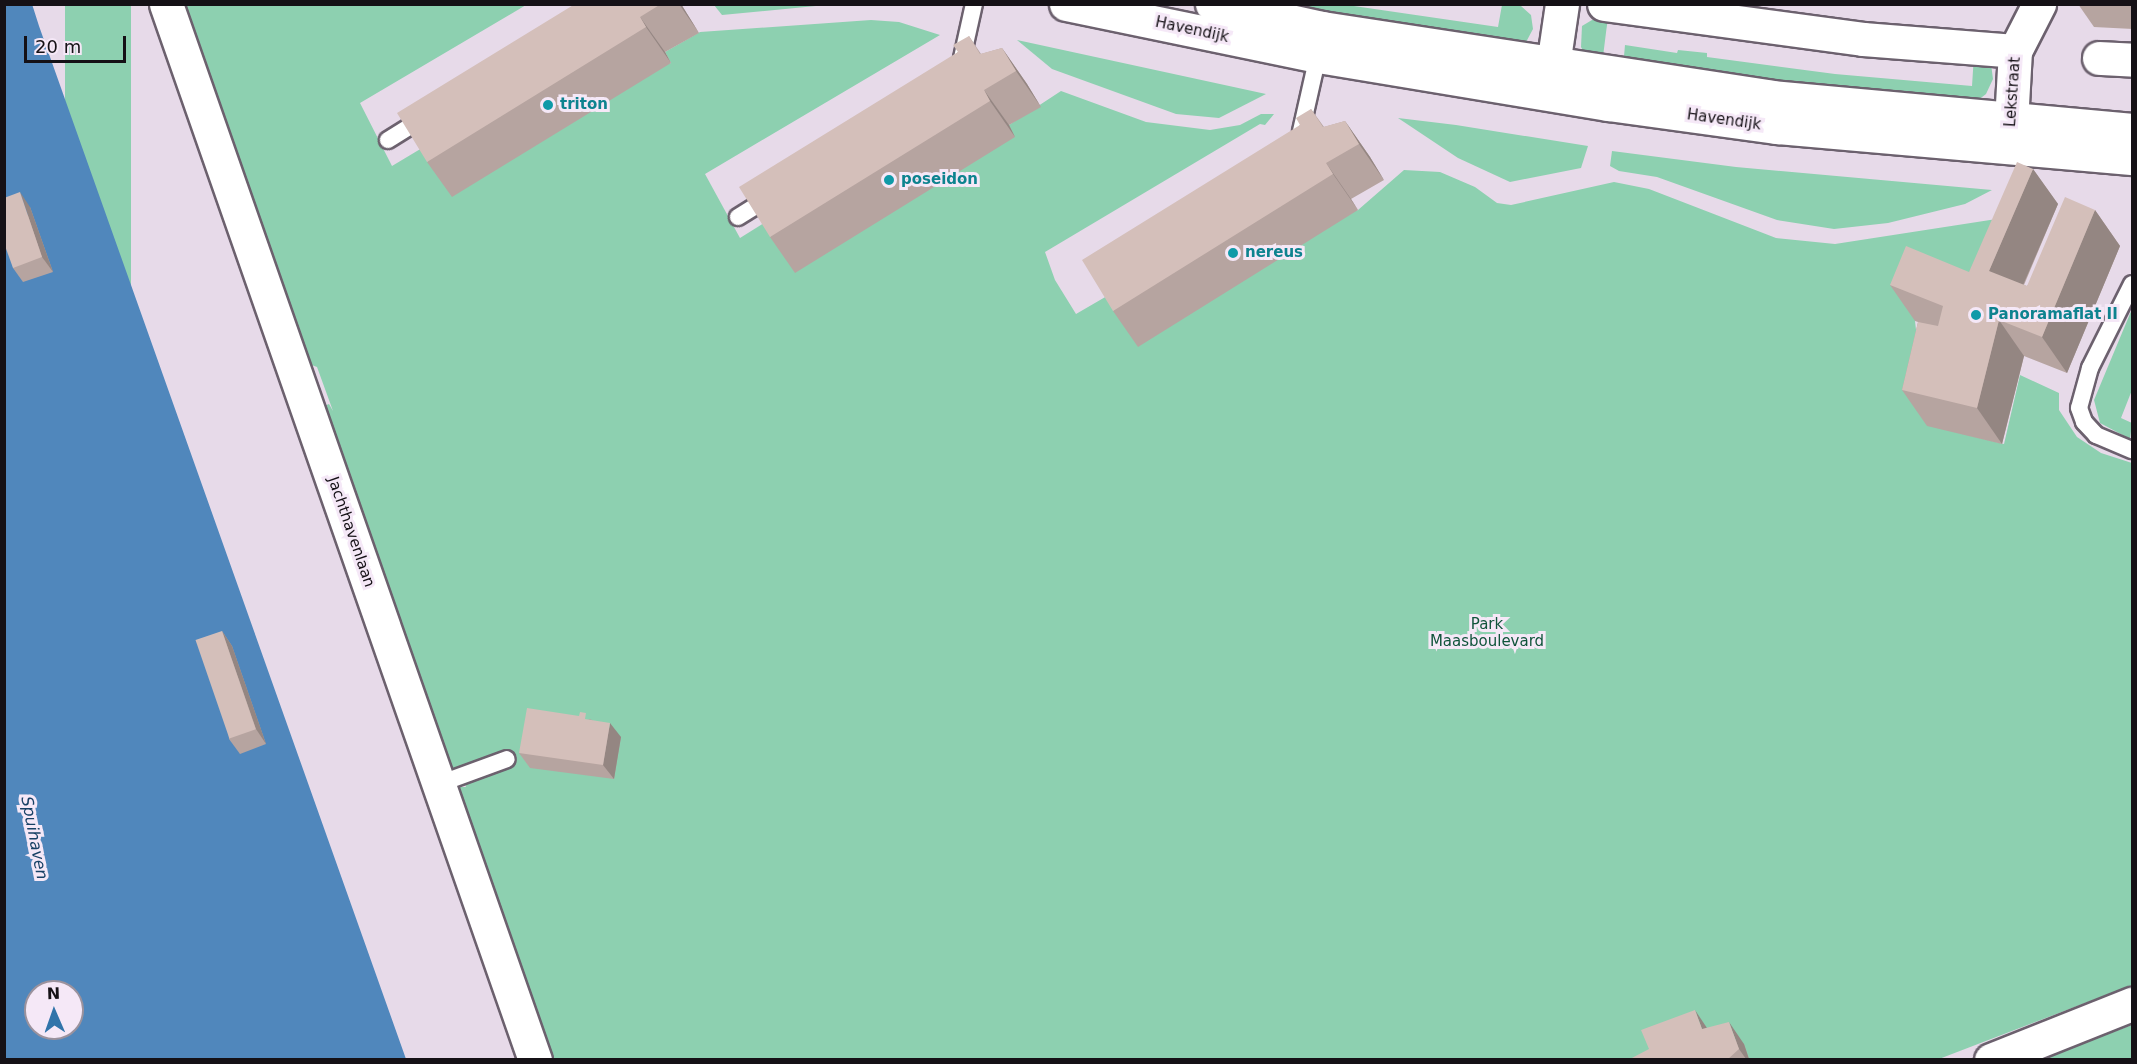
<!DOCTYPE html>
<html>
<head>
<meta charset="utf-8">
<style>
	body { margin:0 }
	#map { position:relative; width:2137px; height:1064px; overflow:hidden; background:#e7dae9; font-family:"DejaVu Sans",sans-serif }
	div>[style] { position:absolute }
	[style*='--x'] { left:calc(var(--x)*1px); top:calc(var(--y)*1px); width:calc(var(--w)*1px); rotate:calc(var(--a)*1deg) }
	.green>* { inset:0; background:#8dd0b0; transform-origin:0 0 }
	.water>* { inset:0; background:#5087bc }
	.roads { filter:drop-shadow(2px 0 #6c616e) drop-shadow(-2px 0 #6c616e) drop-shadow(0 2px #6c616e) drop-shadow(0 -2px #6c616e) }
	.service>* { height:16px; margin:-8px; padding:0 8px; transform-origin:8px; border-radius:8px; background:#fff }
	.minor>* { height:33px; margin:-16.5px; padding:0 16.5px; transform-origin:16.5px; border-radius:16.5px; background:#fff }
	.tertiary>* { height:33px; margin:-16.5px; padding:0 16.5px; transform-origin:16.5px; border-radius:16.5px; background:#fff }
	.wall>* { inset:0; background:#b6a4a0 }
	.shaded-wall>* { inset:0; background:#948682 }
	.building>* { inset:0; background:#d4bfba; transform-origin:0 0 }
	.dots>* { width:16px; height:16px; translate:-50% -50%; box-sizing:border-box; border:3px solid #f5e8f7; border-radius:50% }
	span { translate:-50% -50%; white-space:nowrap; text-align:center; line-height:1.15; -webkit-text-stroke:6px #f5e8f7; paint-order:stroke }
	.street-label { font-size:15px; color:#151116 }
	.culture-label { font-size:15px; color:#0d838f; font-weight:700 }
	.left { translate:0 -50%; text-align:left }
	.park-label { font-size:15px; color:#10543b }
	.water-label { font-size:16px; color:#174065; font-style:italic }
	.frame { position:absolute; inset:0; border:6px solid #151116; pointer-events:none }
	.north { position:absolute; left:24px; top:980px; width:60px; height:60px; box-sizing:border-box; background:#f5e8f7; border:2px solid #9b929d; border-radius:50%; rotate:358deg; font-size:16px; font-weight:700; line-height:24px; text-align:center; color:#151116 }
	.north::after { content:''; display:block; margin:auto; width:21px; height:27px; background:#3174aa; clip-path:polygon(50% 0,100% 100%,50% 72%,0 100%) }
	.scale { position:absolute; left:24px; top:36px; width:102px; height:27px; box-sizing:border-box; border:3px solid #151116; border-top:0; padding-left:8px; font-size:18px; line-height:21px; white-space:nowrap; color:#151116; -webkit-text-stroke:4px #f5e8f7; paint-order:stroke }
</style>
</head>
<body>
<div id="map">
	<div class="green">
		<div style="left:65px;top:5px;width:66px;height:1120px"></div>
		<div style="clip-path:polygon(177px 5px,526px 5px,360px 103px,392px 166px,422px 148px,671px 63px,665px 52px,700px 32px,871px 20px,899px 22px,940px 35px,705px 174px,740px 238px,764px 223px,1009px 125px,1061px 91px,1146px 122px,1210px 130px,1240px 125px,1261px 114px,1274px 114px,1265px 125px,1260px 124px,1045px 252px,1055px 280px,1076px 314px,1107px 296px,1358px 210px,1404px 170px,1440px 172px,1475px 187px,1497px 203px,1511px 205px,1614px 182px,1649px 189px,1776px 238px,1835px 244px,2003px 218px,1969px 298px,1915px 321px,1927px 425px,2004px 444px,2020px 375px,2059px 393px,2059px 410px,2077px 437px,2101px 453px,2132px 463px,2132px 985px,1939px 1059px,553px 1059px,455px 787px,466px 787px,460px 769px,448px 768px,319px 408px,329px 404px,333px 411px,317px 367px,309px 364px)"></div>
		<div style="clip-path:polygon(714px 5px,826px 5px,722px 15px)"></div>
		<div style="clip-path:polygon(1251px 5px,1347px 5px,1498px 27px,1502px 5px,1512px 5px,1521px 6px,1531px 15px,1533px 29px,1525px 44px)"></div>
		<div style="clip-path:polygon(1597px 17px,1608px 17px,1602px 64px,1586px 56px,1581px 47px,1582px 26px)"></div>
		<div style="clip-path:polygon(1017px 40px,1266px 94px,1219px 118px,1176px 114px,1052px 69px)"></div>
		<div style="clip-path:polygon(1625px 45px,1677px 53px,1678px 50px,1707px 53px,1707px 57px,1835px 74px,1972px 86px,1974px 55px,1991px 64px,1993px 79px,1986px 94px,1969px 107px,1623px 67px)"></div>
		<div style="clip-path:polygon(1398px 118px,1456px 125px,1588px 146px,1581px 168px,1510px 182px,1458px 158px)"></div>
		<div style="clip-path:polygon(1612px 151px,1736px 167px,1992px 190px,1965px 204px,1888px 223px,1834px 229px,1777px 220px,1657px 177px,1619px 171px,1610px 166px)"></div>
		<div style="clip-path:polygon(2132px 309px,2132px 390px,2121px 418px,2132px 423px,2130px 439px,2100px 423px,2094px 400px)"></div>
		<div style="clip-path:polygon(2132px 1025px,2132px 1059px,2040px 1059px)"></div>
	</div>
	<div class="water">
		<div style="clip-path:polygon(evenodd,32px 4px,39px 26px,406px 1059px,5px 1060px,4px 5px,32px 4px,36px 992px,72px 992px,72px 1028px,36px 1028px,36px 992px)"></div>
	</div>
	<div class="roads">
		<div class="service">
			<div style="--x:962;--y:58;--w:55;--a:-77.5"></div>
			<div style="--x:1301;--y:131;--w:82;--a:-77.3"></div>
			<div style="--x:388;--y:140;--w:44;--a:-31.9"></div>
			<div style="--x:738;--y:217;--w:38;--a:-32"></div>
			<div style="--x:2132;--y:284;--w:94;--a:116.6"></div>
			<div style="--x:2090;--y:368;--w:41;--a:105.4"></div>
			<div style="--x:2079;--y:408;--w:15;--a:70"></div>
			<div style="--x:2084;--y:422;--w:18;--a:47"></div>
			<div style="--x:2096;--y:435;--w:39;--a:23"></div>
			<div style="--x:439;--y:784;--w:72;--a:-20.2"></div>
		</div>
		<div class="minor">
			<div style="--x:166;--y:4;--w:1119;--a:70.74"></div>
			<div style="--x:1604;--y:4;--w:261;--a:7.7"></div>
			<div style="--x:1863;--y:39;--w:152;--a:4.5"></div>
			<div style="--x:2099;--y:58;--w:33;--a:3"></div>
			<div style="--x:1549;--y:92;--w:89;--a:-81.6"></div>
			<div style="--x:1991;--y:1060;--w:152;--a:-21.7"></div>
		</div>
		<div class="tertiary">
			<div style="--x:1066;--y:4;--w:257;--a:11.7"></div>
			<div style="--x:1318;--y:56;--w:294;--a:9.4"></div>
			<div style="--x:1608;--y:104;--w:171;--a:7.8"></div>
			<div style="--x:1777;--y:127;--w:356;--a:5"></div>
			<div style="--x:1212;--y:4;--w:113;--a:12.3"></div>
			<div style="--x:1322;--y:28;--w:454;--a:8.7"></div>
			<div style="--x:1771;--y:97;--w:363;--a:5.2"></div>
			<div style="--x:2010;--y:140;--w:89;--a:-86.8"></div>
			<div style="--x:2015;--y:51;--w:53;--a:-62.9"></div>
		</div>
	</div>
	<div class="wall">
		<div style="clip-path:polygon(575px 4px,681px 4px,699px 33px,665px 52px,671px 63px,452px 197px,427px 162px)"></div>
		<div style="clip-path:polygon(2078px 4px,2133px 4px,2133px 29px,2094px 27px)"></div>
		<div style="clip-path:polygon(969px 36px,981px 54px,1002px 48px,1027px 84px,1041px 107px,1009px 125px,1015px 137px,795px 273px,770px 237px,958px 52px)"></div>
		<div style="clip-path:polygon(1311px 109px,1324px 127px,1345px 121px,1370px 157px,1384px 180px,1351px 199px,1358px 210px,1138px 347px,1113px 311px,1300px 125px)"></div>
		<div style="clip-path:polygon(2033px 169px,2058px 204px,2024px 285px,2027px 286px,2095px 210px,2120px 246px,2067px 373px,2024px 356px,2002px 444px,1927px 426px,1902px 390px,1918px 322px,1915px 321px,1890px 285px,1969px 272px)"></div>
		<div style="clip-path:polygon(30px 207px,53px 272px,23px 282px,13px 268px)"></div>
		<div style="clip-path:polygon(222px 631px,232px 646px,266px 744px,240px 754px,229px 739px)"></div>
		<div style="clip-path:polygon(590px 719px,621px 737px,614px 779px,530px 768px,519px 753px)"></div>
		<div style="clip-path:polygon(1707px 1028px,1744px 1044px,1749px 1059px,1630px 1059px)"></div>
	</div>
	<div class="shaded-wall">
		<div style="clip-path:polygon(679px 4px,681px 4px,699px 33px)"></div>
		<div style="clip-path:polygon(640px 17px,665px 52px,671px 63px,646px 27px)"></div>
		<div style="clip-path:polygon(1002px 48px,1027px 84px,1041px 107px,1016px 71px)"></div>
		<div style="clip-path:polygon(984px 90px,1009px 125px,1015px 137px,990px 101px)"></div>
		<div style="clip-path:polygon(1345px 121px,1370px 157px,1384px 180px,1359px 144px)"></div>
		<div style="clip-path:polygon(1326px 163px,1351px 199px,1358px 210px,1333px 174px)"></div>
		<div style="clip-path:polygon(2033px 169px,2058px 204px,2014px 306px,1989px 271px)"></div>
		<div style="clip-path:polygon(20px 192px,30px 207px,53px 272px,42px 257px)"></div>
		<div style="clip-path:polygon(2095px 210px,2120px 246px,2067px 373px,2042px 337px)"></div>
		<div style="clip-path:polygon(1999px 320px,2024px 356px,2002px 444px,1977px 408px)"></div>
		<div style="clip-path:polygon(222px 631px,232px 646px,266px 744px,256px 729px)"></div>
		<div style="clip-path:polygon(610px 723px,621px 737px,614px 779px,603px 765px)"></div>
		<div style="clip-path:polygon(1695px 1010px,1709px 1031px,1702px 1029px)"></div>
		<div style="clip-path:polygon(1729px 1022px,1744px 1044px,1749px 1059px,1746px 1059px,1739px 1049px)"></div>
	</div>
	<div class="building">
		<div style="clip-path:polygon(575px 4px,661px 4px,640px 17px,646px 27px,427px 162px,397px 113px)"></div>
		<div style="clip-path:polygon(969px 36px,980px 54px,1002px 48px,1016px 71px,984px 90px,990px 101px,770px 237px,739px 187px,958px 52px,953px 45px)"></div>
		<div style="clip-path:polygon(1311px 109px,1323px 127px,1345px 121px,1359px 144px,1326px 163px,1333px 174px,1113px 311px,1082px 260px,1300px 125px,1296px 118px)"></div>
		<div style="clip-path:polygon(2017px 162px,2033px 169px,1989px 271px,2027px 286px,2065px 197px,2095px 210px,2042px 337px,1999px 320px,1977px 408px,1902px 390px,1918px 322px,1938px 326px,1943px 306px,1890px 285px,1906px 246px,1969px 272px)"></div>
		<div style="clip-path:polygon(20px 192px,42px 257px,13px 268px,4px 243px,4px 198px)"></div>
		<div style="left:222px;top:631px;width:104px;height:28px;rotate:71deg"></div>
		<div style="clip-path:polygon(527px 708px,579px 716px,580px 712px,586px 713px,585px 719px,610px 723px,603px 765px,519px 753px)"></div>
		<div style="clip-path:polygon(1695px 1010px,1702px 1029px,1729px 1022px,1739px 1049px,1728px 1059px,1630px 1059px,1649px 1049px,1641px 1030px)"></div>
	</div>
	<div class="dots">
		<div style="left:548px;top:105px;background:#0f9aa8"></div>
		<div style="left:889px;top:180px;background:#0f9aa8"></div>
		<div style="left:1233px;top:253px;background:#0f9aa8"></div>
		<div style="left:1976px;top:315px;background:#0f9aa8"></div>
	</div>
	<div class="street-label">
		<span style="left:1192px;top:30px;rotate:12deg">Havendijk</span>
		<span style="left:2013px;top:92px;rotate:-86deg">Lekstraat</span>
		<span style="left:1724px;top:120px;rotate:8deg">Havendijk</span>
		<span style="left:351px;top:532px;rotate:71deg">Jachthavenlaan</span>
	</div>
	<div class="culture-label">
		<span class="left" style="left:560px;top:105px">triton</span>
		<span class="left" style="left:901px;top:180px">poseidon</span>
		<span class="left" style="left:1245px;top:253px">nereus</span>
		<span class="left" style="left:1988px;top:315px">Panoramaflat II</span>
	</div>
	<div class="park-label">
		<span style="left:1487px;top:633px">Park<br>Maasboulevard</span>
	</div>
	<div class="water-label">
		<span style="left:34px;top:838px;rotate:79deg">Spuihaven</span>
	</div>
	<div class="frame"></div>
	<div class="north">N</div>
	<div class="scale">20 m</div>
</div>
</body>
</html>
